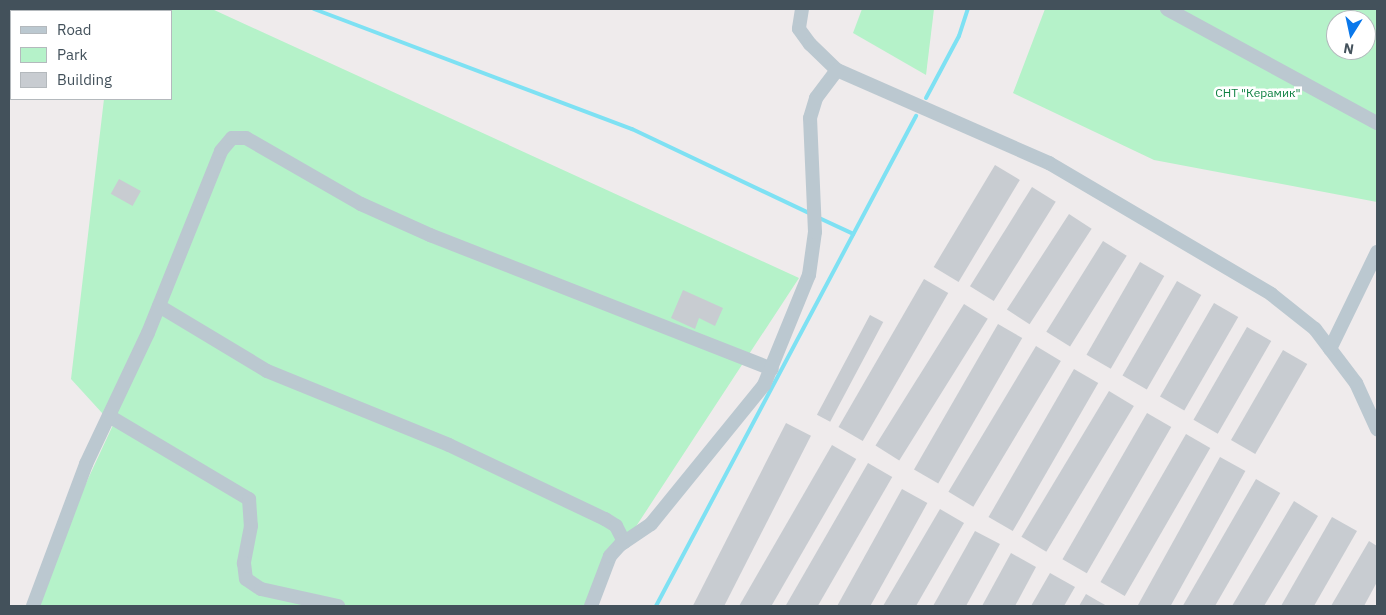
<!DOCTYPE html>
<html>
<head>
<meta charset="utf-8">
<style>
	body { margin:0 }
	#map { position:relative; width:1386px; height:615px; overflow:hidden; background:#efebec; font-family:"IBM Plex Sans",sans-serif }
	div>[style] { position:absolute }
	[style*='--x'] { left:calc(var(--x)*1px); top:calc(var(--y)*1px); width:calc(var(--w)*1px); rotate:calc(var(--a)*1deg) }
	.green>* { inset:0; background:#b5f2c9 }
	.stream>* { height:4px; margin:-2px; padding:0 2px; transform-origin:2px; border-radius:2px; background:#7ee1f3 }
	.building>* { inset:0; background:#c8ccd1; transform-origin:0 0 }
	.minor>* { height:14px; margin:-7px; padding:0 7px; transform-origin:7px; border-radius:7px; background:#bbc8d0 }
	span { translate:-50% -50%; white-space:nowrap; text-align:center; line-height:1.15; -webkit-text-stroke:5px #fff; paint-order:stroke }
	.park-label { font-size:12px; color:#0f8142 }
	.frame { position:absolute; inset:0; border:10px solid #43515b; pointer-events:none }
	.legend { position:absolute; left:10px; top:10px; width:162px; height:90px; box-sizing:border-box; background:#fff; border:1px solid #b4b9bd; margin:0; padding:6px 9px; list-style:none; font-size:15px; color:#43515b }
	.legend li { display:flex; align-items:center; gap:10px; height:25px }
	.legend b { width:25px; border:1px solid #b4b9bd }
	.north { position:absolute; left:1326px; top:10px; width:50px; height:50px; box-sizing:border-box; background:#fff; border:1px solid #b4b9bd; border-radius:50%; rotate:190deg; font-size:14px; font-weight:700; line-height:20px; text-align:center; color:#43515b }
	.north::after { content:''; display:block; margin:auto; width:18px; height:22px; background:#0a78eb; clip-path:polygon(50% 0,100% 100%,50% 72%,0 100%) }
</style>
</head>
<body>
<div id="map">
	<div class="green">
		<div style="clip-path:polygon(156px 9px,212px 9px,799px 278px,593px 592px,592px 606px,29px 606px,113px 425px,71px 379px,104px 99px,171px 99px,171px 11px,154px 11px)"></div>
		<div style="clip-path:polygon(862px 9px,934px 9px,926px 75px,853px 33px)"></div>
		<div style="clip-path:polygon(evenodd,1045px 9px,1377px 9px,1377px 202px,1154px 160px,1013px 93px,1045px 9px,1336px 20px,1366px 20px,1366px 50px,1336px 50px,1336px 20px)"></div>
	</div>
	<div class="stream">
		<div style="--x:314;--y:9;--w:340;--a:20.7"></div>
		<div style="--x:632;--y:129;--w:198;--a:25.4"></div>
		<div style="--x:926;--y:98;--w:70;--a:-62"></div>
		<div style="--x:959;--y:36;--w:28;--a:-72"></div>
		<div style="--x:817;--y:217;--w:40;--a:25"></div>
		<div style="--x:656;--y:606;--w:555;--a:-62.05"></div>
	</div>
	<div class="building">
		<div style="left:995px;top:165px;width:29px;height:119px;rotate:31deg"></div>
		<div style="left:119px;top:179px;width:25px;height:17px;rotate:29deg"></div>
		<div style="left:1032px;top:187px;width:28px;height:117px;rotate:32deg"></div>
		<div style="left:1069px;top:214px;width:27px;height:114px;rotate:33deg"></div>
		<div style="left:1103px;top:241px;width:28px;height:107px;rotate:32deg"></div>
		<div style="left:1140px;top:262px;width:28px;height:107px;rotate:30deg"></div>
		<div style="left:924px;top:279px;width:28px;height:171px;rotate:30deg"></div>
		<div style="left:1177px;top:281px;width:28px;height:109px;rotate:30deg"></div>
		<div style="clip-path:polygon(683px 290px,723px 308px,715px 326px,699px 318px,695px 329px,671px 318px)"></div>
		<div style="left:1214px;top:303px;width:28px;height:108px;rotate:30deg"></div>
		<div style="left:964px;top:304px;width:28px;height:167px;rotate:32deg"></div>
		<div style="left:870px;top:315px;width:15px;height:113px;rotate:28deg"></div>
		<div style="left:998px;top:324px;width:28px;height:168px;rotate:30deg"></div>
		<div style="left:1247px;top:327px;width:28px;height:107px;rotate:30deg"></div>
		<div style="left:1036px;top:346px;width:29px;height:170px;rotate:31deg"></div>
		<div style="left:1283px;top:350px;width:28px;height:104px;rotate:30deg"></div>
		<div style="left:1074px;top:369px;width:28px;height:171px;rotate:30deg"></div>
		<div style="left:1109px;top:391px;width:29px;height:170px;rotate:31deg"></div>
		<div style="left:1147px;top:413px;width:28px;height:169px;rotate:30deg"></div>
		<div style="left:786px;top:423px;width:28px;height:209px;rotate:27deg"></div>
		<div style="left:1186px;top:434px;width:28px;height:171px;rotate:30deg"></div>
		<div style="left:832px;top:445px;width:28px;height:187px;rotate:30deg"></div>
		<div style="left:1220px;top:457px;width:29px;height:174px;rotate:29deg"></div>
		<div style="left:868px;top:463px;width:28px;height:165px;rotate:30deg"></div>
		<div style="left:1256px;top:479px;width:28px;height:148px;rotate:30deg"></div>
		<div style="left:902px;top:489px;width:29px;height:133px;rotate:29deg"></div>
		<div style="clip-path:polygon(1294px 501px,1318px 516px,1264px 606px,1232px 606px)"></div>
		<div style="clip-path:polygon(940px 509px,964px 523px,916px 606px,883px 606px)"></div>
		<div style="clip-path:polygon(1332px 517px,1357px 531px,1314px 606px,1281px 606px)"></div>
		<div style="clip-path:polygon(975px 531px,1000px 544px,966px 606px,933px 606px)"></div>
		<div style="clip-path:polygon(1369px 541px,1377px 546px,1377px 582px,1364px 606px,1331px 606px)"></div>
		<div style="clip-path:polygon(1011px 553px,1036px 567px,1015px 606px,982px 606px)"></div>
		<div style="clip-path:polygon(1050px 573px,1075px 587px,1064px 606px,1031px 606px)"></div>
		<div style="clip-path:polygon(1086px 594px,1098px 601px,1107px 606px,1079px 606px)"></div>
	</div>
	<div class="minor">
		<div style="--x:802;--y:9;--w:20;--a:99"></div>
		<div style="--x:799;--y:29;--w:19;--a:54"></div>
		<div style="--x:810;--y:44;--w:37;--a:44"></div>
		<div style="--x:837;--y:70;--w:232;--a:23.7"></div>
		<div style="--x:1049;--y:163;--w:258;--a:30.5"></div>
		<div style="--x:1271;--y:294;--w:56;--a:38.5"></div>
		<div style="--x:1315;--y:329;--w:68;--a:52.8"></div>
		<div style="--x:1356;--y:383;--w:51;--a:65.5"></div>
		<div style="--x:1167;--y:9;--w:239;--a:28.5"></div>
		<div style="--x:159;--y:306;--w:126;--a:31"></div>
		<div style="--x:267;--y:371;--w:196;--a:22.1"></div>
		<div style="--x:449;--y:445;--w:173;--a:25.4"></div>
		<div style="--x:605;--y:519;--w:13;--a:32"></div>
		<div style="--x:616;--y:526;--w:18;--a:63"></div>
		<div style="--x:1330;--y:349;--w:108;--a:-64.1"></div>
		<div style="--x:109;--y:416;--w:163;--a:30.7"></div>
		<div style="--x:249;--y:499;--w:27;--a:86"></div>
		<div style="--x:251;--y:526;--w:38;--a:101"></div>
		<div style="--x:244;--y:563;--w:16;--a:83"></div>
		<div style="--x:246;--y:579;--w:18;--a:34"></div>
		<div style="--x:261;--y:589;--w:79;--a:12.4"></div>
		<div style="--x:33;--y:606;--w:152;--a:-69.5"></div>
		<div style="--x:86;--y:464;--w:145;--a:-64.7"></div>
		<div style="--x:148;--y:333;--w:196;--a:-68.1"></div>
		<div style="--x:221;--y:151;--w:17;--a:-50"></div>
		<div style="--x:232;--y:138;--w:14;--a:0"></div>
		<div style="--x:246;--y:138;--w:133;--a:29.9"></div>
		<div style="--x:361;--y:204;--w:76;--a:24.2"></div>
		<div style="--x:430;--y:235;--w:367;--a:21.4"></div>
		<div style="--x:591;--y:606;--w:53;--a:-69.2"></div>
		<div style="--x:610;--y:556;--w:15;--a:-48"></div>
		<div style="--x:620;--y:545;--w:37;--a:-34"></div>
		<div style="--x:651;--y:524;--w:179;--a:-50.9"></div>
		<div style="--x:764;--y:385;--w:119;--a:-67.8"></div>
		<div style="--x:809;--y:275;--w:43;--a:-82.1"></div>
		<div style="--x:815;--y:232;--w:114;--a:-92.5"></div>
		<div style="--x:810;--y:118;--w:21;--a:-73"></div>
		<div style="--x:816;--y:98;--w:35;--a:-53"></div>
	</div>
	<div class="park-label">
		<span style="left:1258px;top:93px">СНТ "Керамик"</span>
	</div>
	<div class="frame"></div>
	<ul class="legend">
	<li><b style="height:6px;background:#bbc8d0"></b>Road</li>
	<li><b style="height:14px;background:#b5f2c9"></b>Park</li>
	<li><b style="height:14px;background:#c8ccd1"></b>Building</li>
	</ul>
	<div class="north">N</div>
</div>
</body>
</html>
